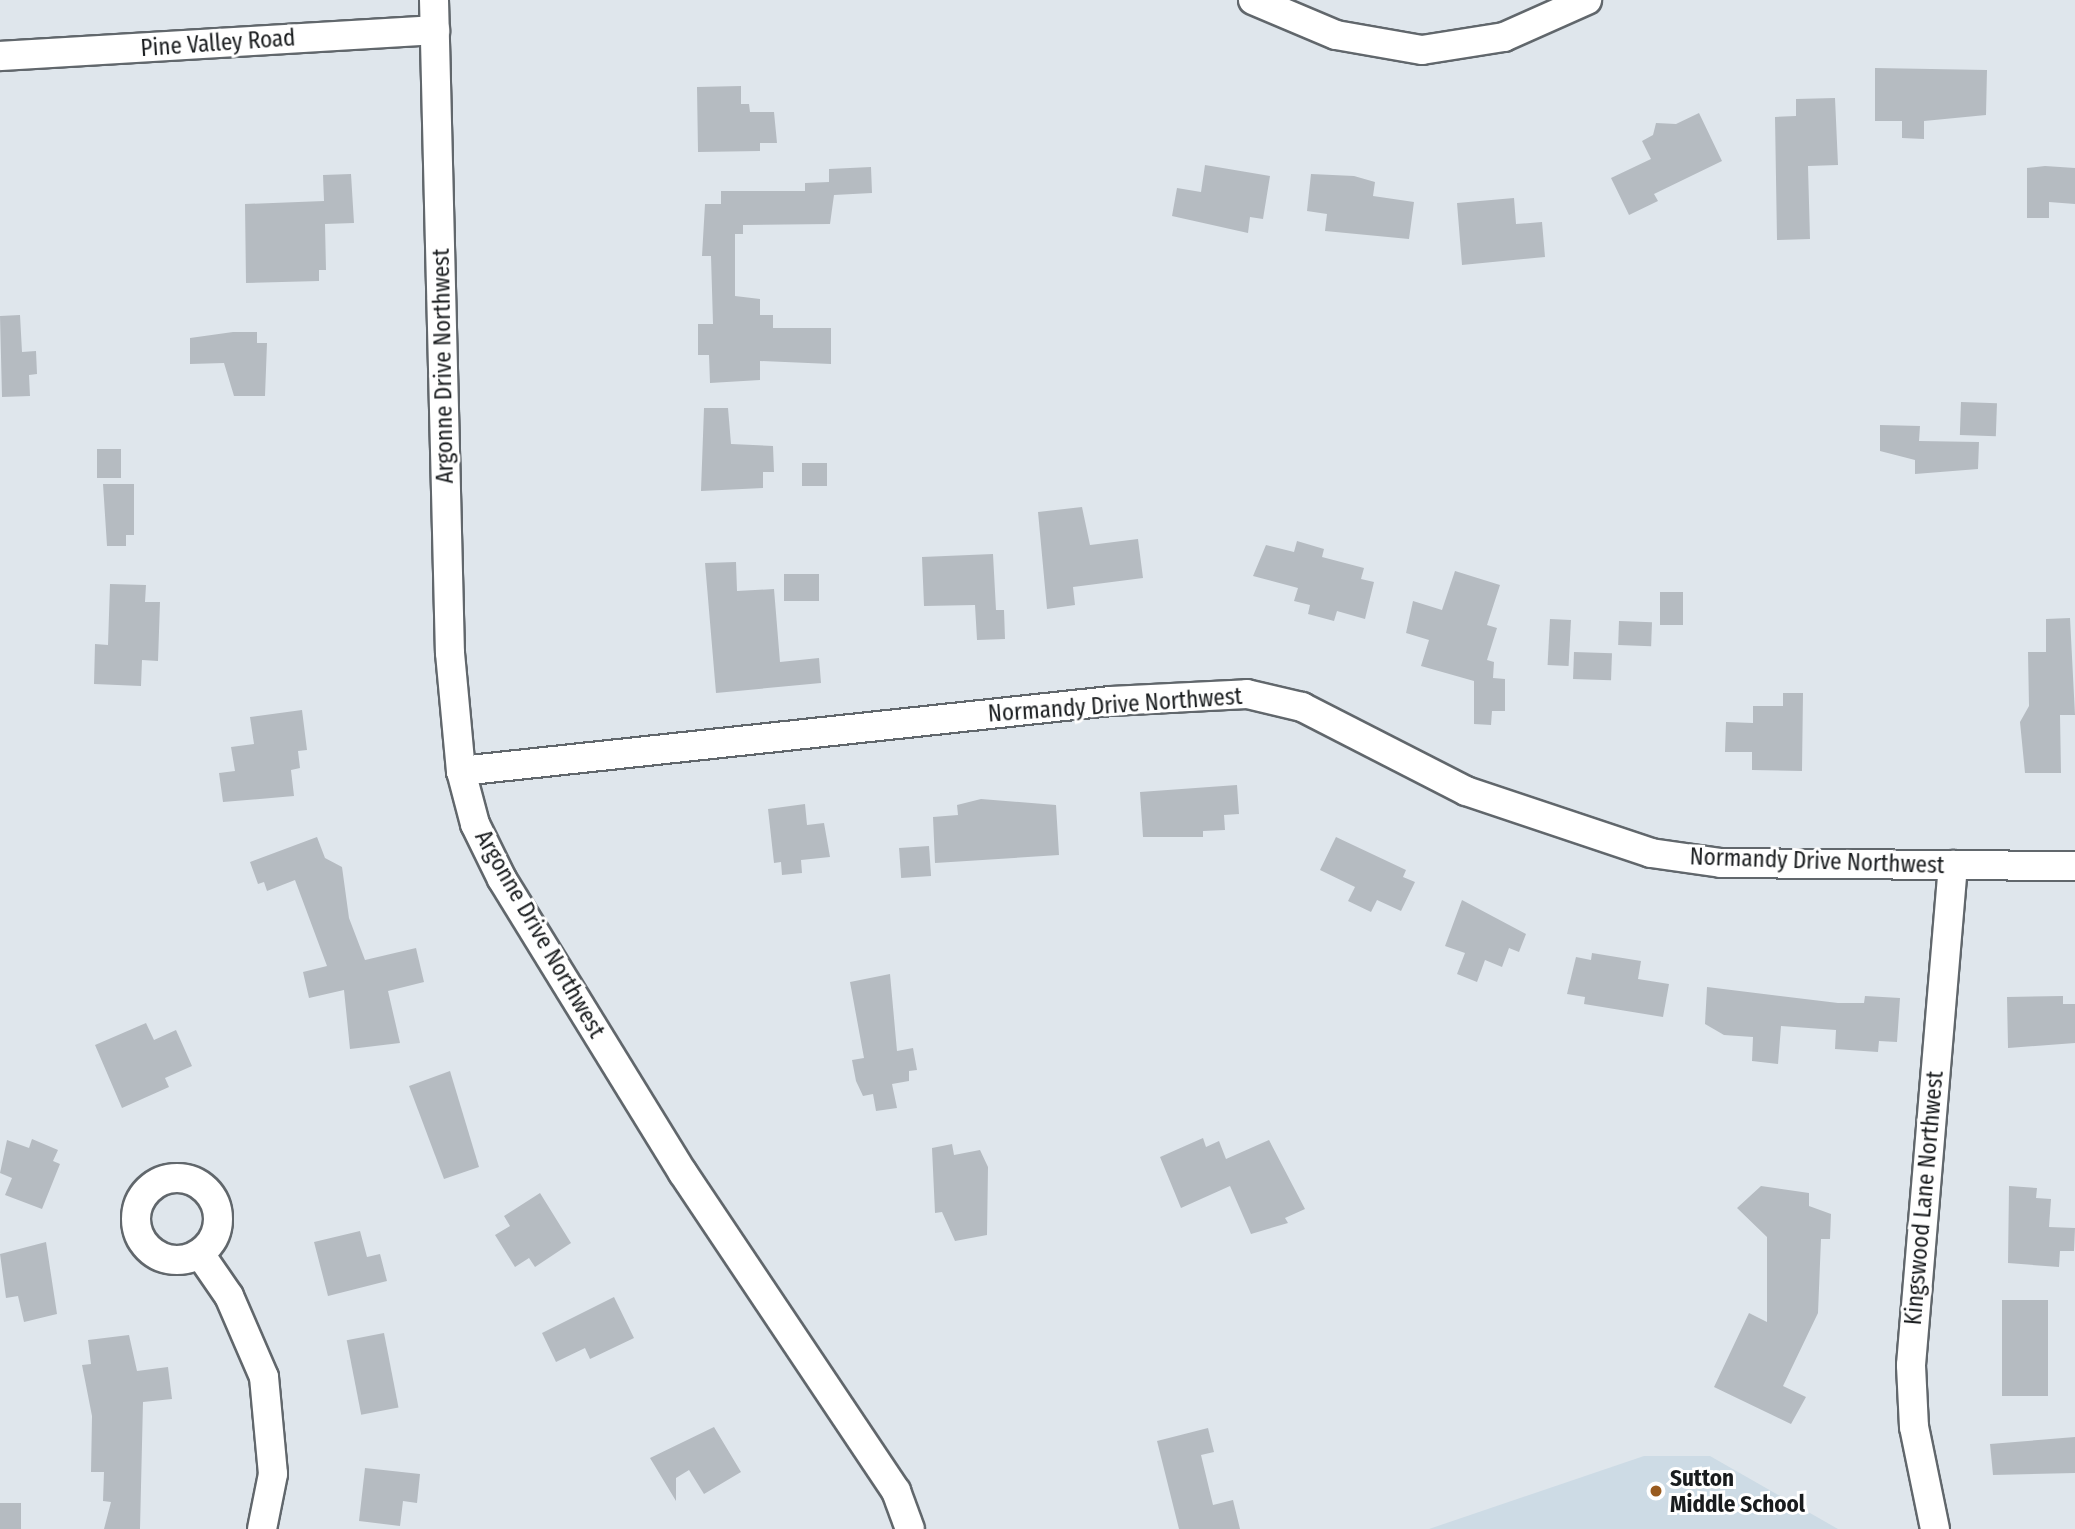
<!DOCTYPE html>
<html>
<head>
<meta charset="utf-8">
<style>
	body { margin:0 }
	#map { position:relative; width:2075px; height:1529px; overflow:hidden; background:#dfe6ec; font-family:"Fira Sans Condensed",sans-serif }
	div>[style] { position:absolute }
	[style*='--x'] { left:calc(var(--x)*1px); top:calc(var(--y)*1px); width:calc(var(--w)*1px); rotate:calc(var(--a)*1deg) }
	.built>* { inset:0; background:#cddbe5 }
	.building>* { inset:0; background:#b5bbc1; transform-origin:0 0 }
	.roads { filter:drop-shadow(2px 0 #61676c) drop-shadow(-2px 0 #61676c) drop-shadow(0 2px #61676c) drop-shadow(0 -2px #61676c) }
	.street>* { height:28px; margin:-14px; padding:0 14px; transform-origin:14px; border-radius:14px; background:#fff }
	.street>.ring { margin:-14px; padding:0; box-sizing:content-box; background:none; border:28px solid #fff; border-radius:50% }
	.dots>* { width:19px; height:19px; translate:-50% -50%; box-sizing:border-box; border:4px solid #fff; border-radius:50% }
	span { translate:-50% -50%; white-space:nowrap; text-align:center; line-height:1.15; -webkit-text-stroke:6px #fff; paint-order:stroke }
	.street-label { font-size:23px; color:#191c1e }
	.poi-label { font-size:23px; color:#191c1e; font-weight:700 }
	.left { translate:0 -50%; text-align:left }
</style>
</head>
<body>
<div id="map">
	<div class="built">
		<div style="clip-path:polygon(1644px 1456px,1710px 1456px,1838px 1529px,1429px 1529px)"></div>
	</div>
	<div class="building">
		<div style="clip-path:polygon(1875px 68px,1987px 70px,1986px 115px,1924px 121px,1924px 139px,1902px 138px,1902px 121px,1875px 121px)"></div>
		<div style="clip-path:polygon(741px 86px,741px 104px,749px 104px,750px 112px,774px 112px,777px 143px,760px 143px,760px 151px,698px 152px,697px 87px)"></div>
		<div style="clip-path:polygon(1835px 98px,1838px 165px,1808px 166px,1810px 239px,1777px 240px,1775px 117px,1796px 116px,1796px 99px)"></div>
		<div style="clip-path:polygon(1699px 113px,1722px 161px,1654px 194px,1658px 201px,1629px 215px,1611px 178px,1651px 159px,1642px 141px,1653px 135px,1656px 123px,1676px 124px)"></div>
		<div style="clip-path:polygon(1205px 165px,1270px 176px,1263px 219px,1250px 217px,1248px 233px,1172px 216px,1177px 188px,1201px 192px)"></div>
		<div style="clip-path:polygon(2045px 166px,2075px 168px,2075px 204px,2049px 202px,2049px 218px,2027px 218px,2027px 168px)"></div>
		<div style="clip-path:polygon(871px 167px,872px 193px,834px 195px,830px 224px,743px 225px,743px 234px,735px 234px,735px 296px,760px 299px,760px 315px,773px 315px,773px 328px,831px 328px,831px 364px,760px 361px,760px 380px,710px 383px,709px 355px,698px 355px,698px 324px,713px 324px,711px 256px,702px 256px,705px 204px,721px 204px,721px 191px,805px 191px,805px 183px,829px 182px,829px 169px)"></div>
		<div style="clip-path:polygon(351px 174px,354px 223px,325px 224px,326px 270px,319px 270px,319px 281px,246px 283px,245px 204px,324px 201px,323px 175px)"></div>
		<div style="clip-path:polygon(1311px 174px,1354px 176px,1375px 182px,1373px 196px,1414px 202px,1409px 239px,1325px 231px,1327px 214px,1307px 211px)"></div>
		<div style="clip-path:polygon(1514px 198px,1516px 224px,1542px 222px,1545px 257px,1462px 265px,1457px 203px)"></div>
		<div style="clip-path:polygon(20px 315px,22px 352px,36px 351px,37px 374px,29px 375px,30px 396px,2px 397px,0 316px)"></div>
		<div style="clip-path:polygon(233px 332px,257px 332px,257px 343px,267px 343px,265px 396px,234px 396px,224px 363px,190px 364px,190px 338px)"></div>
		<div style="left:1961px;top:402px;width:36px;height:33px;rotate:2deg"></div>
		<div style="clip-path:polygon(704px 408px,728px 408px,731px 444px,773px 446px,774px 472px,763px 472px,763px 488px,701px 491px)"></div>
		<div style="clip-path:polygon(1880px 425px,1920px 426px,1919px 441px,1979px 442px,1978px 469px,1915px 474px,1915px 460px,1880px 451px)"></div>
		<div style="left:97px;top:449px;width:24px;height:29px"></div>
		<div style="left:802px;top:463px;width:25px;height:23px"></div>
		<div style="clip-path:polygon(103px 484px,134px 484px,134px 535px,126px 535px,126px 546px,107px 546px)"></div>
		<div style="clip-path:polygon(1082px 507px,1090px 545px,1138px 539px,1143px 578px,1073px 587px,1075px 605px,1047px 609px,1038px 512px)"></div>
		<div style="clip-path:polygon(1297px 541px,1324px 549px,1322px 557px,1364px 568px,1361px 579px,1374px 582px,1365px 619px,1337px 611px,1334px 621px,1308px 614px,1310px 605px,1294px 601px,1298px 588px,1253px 576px,1266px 545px,1294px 552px)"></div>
		<div style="clip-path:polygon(993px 554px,996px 610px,1004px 610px,1005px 639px,977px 640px,975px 605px,924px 606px,922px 557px)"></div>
		<div style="clip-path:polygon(736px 562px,737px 591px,774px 589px,780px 662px,819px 658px,821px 683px,716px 693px,705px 563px)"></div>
		<div style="clip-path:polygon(1455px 571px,1500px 585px,1487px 625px,1497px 628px,1487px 660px,1494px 662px,1493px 678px,1505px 679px,1505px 711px,1492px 711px,1491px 725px,1474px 724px,1474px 681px,1421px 666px,1429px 640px,1406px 633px,1413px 601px,1442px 610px)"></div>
		<div style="left:784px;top:574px;width:35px;height:27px"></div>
		<div style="clip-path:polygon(110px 584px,146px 585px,145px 602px,160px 602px,158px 661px,142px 660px,141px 686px,94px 684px,95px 644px,108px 645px)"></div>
		<div style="left:1660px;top:592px;width:23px;height:33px"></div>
		<div style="clip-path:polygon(2070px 618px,2075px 715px,2060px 715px,2061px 773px,2025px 773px,2020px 722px,2029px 706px,2028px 652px,2046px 652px,2046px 619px)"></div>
		<div style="left:1550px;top:619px;width:21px;height:46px;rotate:3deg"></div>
		<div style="left:1619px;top:621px;width:33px;height:24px;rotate:2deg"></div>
		<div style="left:1574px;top:652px;width:38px;height:27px;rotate:2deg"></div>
		<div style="clip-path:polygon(1783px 693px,1803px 693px,1802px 771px,1752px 770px,1752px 752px,1725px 752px,1726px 722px,1753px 723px,1753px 706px,1783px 706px)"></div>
		<div style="clip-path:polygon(302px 710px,307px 750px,298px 751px,300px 768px,291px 770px,294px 796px,223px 802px,219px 773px,235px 771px,231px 747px,254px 744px,250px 717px)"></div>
		<div style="clip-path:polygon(1237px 785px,1239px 814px,1224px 815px,1225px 830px,1203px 831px,1203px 837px,1143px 837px,1140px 792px)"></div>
		<div style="clip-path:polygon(981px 799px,1056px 805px,1059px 855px,935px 863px,933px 817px,958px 815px,957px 805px)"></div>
		<div style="clip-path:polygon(805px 804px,807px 825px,824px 823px,830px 857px,801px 860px,802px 873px,782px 875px,781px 862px,774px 863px,768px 809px)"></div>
		<div style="clip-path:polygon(317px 837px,325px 858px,342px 867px,349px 918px,365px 960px,416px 948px,424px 982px,388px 991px,400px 1043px,350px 1049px,344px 990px,309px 998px,303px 972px,327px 966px,295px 880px,267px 891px,264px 882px,258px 884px,250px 862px)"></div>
		<div style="clip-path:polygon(1336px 837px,1406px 870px,1403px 877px,1415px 882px,1401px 911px,1377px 900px,1371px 912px,1348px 901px,1355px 887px,1320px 870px)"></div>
		<div style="left:929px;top:846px;width:30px;height:30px;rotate:86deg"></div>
		<div style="clip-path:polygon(1462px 900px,1526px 934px,1519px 952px,1509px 948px,1502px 967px,1485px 960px,1477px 982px,1457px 974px,1465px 953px,1445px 946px)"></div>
		<div style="clip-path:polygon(1592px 953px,1641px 961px,1638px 979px,1669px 984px,1663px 1017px,1584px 1004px,1585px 997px,1567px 994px,1576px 957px,1591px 960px)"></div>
		<div style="clip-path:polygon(890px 974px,897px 1051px,913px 1048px,917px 1070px,909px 1071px,909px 1081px,892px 1084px,897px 1108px,876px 1111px,873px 1094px,863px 1096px,856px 1081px,852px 1060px,864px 1058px,850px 982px)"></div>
		<div style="clip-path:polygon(1707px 987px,1838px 1003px,1864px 1003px,1865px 996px,1900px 998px,1897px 1042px,1879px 1041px,1878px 1052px,1835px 1049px,1836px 1030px,1781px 1026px,1778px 1064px,1752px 1061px,1753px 1037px,1724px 1035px,1705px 1024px)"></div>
		<div style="clip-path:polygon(2063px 996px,2063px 1004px,2075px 1004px,2075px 1043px,2008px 1048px,2007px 997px)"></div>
		<div style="clip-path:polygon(146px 1023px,154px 1040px,176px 1030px,192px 1066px,165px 1078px,169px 1087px,122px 1108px,95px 1045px)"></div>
		<div style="clip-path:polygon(450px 1071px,479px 1167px,444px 1179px,409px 1086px)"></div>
		<div style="clip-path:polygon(1203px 1138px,1206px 1147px,1219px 1141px,1226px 1159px,1269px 1140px,1305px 1209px,1285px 1218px,1288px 1223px,1251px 1234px,1230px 1186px,1181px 1208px,1160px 1157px)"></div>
		<div style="clip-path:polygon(32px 1139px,58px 1150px,53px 1161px,60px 1164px,42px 1209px,5px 1195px,12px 1178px,0 1173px,7px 1140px,29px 1148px)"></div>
		<div style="clip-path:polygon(952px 1144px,954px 1155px,980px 1150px,988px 1167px,987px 1235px,955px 1241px,942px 1212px,935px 1213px,932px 1148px)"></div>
		<div style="clip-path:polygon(1761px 1186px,1809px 1193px,1809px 1206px,1831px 1214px,1830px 1239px,1821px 1239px,1818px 1313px,1783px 1386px,1806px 1397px,1791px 1424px,1714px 1387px,1749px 1313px,1767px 1322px,1767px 1237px,1737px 1208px)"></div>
		<div style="clip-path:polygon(2009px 1186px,2037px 1188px,2036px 1198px,2051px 1199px,2049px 1227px,2075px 1228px,2074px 1251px,2060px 1251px,2059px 1267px,2008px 1263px)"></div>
		<div style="clip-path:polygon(540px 1193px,571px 1243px,535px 1267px,529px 1258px,515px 1267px,495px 1235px,510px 1226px,504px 1216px)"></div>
		<div style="clip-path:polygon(360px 1231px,367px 1257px,380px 1254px,387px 1281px,328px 1296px,314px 1242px)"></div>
		<div style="clip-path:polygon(46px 1242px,57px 1314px,24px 1322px,18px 1296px,6px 1298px,0 1254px)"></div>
		<div style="clip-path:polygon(614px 1297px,634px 1338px,590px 1359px,585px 1348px,556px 1362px,542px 1333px)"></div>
		<div style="left:2002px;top:1300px;width:46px;height:96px"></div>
		<div style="left:384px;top:1333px;width:76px;height:38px;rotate:79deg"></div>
		<div style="clip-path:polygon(129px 1335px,137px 1371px,168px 1367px,172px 1399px,143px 1402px,140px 1529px,104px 1529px,111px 1502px,103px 1501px,104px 1472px,91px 1472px,92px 1416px,82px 1365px,91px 1364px,88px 1340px)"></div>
		<div style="clip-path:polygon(714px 1427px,741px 1472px,704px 1494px,689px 1470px,676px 1478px,676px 1501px,650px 1458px)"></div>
		<div style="clip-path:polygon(1208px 1428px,1214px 1452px,1201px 1455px,1213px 1505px,1233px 1500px,1240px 1529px,1179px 1529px,1157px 1441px)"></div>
		<div style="clip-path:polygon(2075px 1437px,2075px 1473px,1993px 1475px,1990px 1444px)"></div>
		<div style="clip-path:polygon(365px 1468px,420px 1474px,417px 1503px,403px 1501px,400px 1526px,359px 1521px)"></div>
		<div style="left:0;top:1503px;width:21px;height:26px"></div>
	</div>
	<div class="roads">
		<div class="street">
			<div style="--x:434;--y:0;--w:653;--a:88.6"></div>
			<div style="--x:450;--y:653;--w:119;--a:84.7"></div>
			<div style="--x:461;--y:771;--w:55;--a:75.2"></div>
			<div style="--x:475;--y:824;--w:61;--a:63.9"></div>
			<div style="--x:502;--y:879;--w:345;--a:58.4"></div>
			<div style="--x:683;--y:1173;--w:383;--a:56.2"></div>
			<div style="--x:896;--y:1491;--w:40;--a:69.8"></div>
			<div style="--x:1253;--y:0;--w:90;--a:22.9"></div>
			<div style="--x:1336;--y:35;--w:87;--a:9.9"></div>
			<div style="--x:1422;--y:50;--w:83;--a:-9"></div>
			<div style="--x:1504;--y:37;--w:91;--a:-24"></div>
			<div style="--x:0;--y:56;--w:436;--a:-3.4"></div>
			<div style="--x:461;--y:771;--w:654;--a:-6.15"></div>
			<div style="--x:1111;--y:701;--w:136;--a:-2.9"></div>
			<div style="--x:1247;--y:694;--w:57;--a:13.3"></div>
			<div style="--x:1302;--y:707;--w:184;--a:27.1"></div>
			<div style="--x:1466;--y:791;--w:195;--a:18.5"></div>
			<div style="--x:1651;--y:853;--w:71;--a:8.1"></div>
			<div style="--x:1721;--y:863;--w:354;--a:0.5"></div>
			<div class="ring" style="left:136px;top:1178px;width:54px;height:54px"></div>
			<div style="--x:200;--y:1254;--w:51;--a:55.4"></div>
			<div style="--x:229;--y:1296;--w:88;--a:66.6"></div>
			<div style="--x:264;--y:1377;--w:97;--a:84.7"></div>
			<div style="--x:273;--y:1474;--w:56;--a:101.3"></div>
			<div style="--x:1935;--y:1529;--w:104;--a:-101.6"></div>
			<div style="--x:1914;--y:1427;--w:62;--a:-92.8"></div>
			<div style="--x:1911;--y:1365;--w:502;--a:-85.2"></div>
		</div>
	</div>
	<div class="dots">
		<div style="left:1656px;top:1491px;background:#995b1f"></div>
	</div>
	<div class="street-label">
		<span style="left:218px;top:43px;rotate:-4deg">Pine Valley Road</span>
		<span style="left:443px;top:366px;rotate:-91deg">Argonne Drive Northwest</span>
		<span style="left:1115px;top:705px;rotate:-4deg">Normandy Drive Northwest</span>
		<span style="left:1817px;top:861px;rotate:2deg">Normandy Drive Northwest</span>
		<span style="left:540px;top:934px;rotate:60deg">Argonne Drive Northwest</span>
		<span style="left:1924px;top:1198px;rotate:-85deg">Kingswood Lane Northwest</span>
	</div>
	<div class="poi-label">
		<span class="left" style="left:1670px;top:1491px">Sutton<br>Middle School</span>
	</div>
</div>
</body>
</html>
